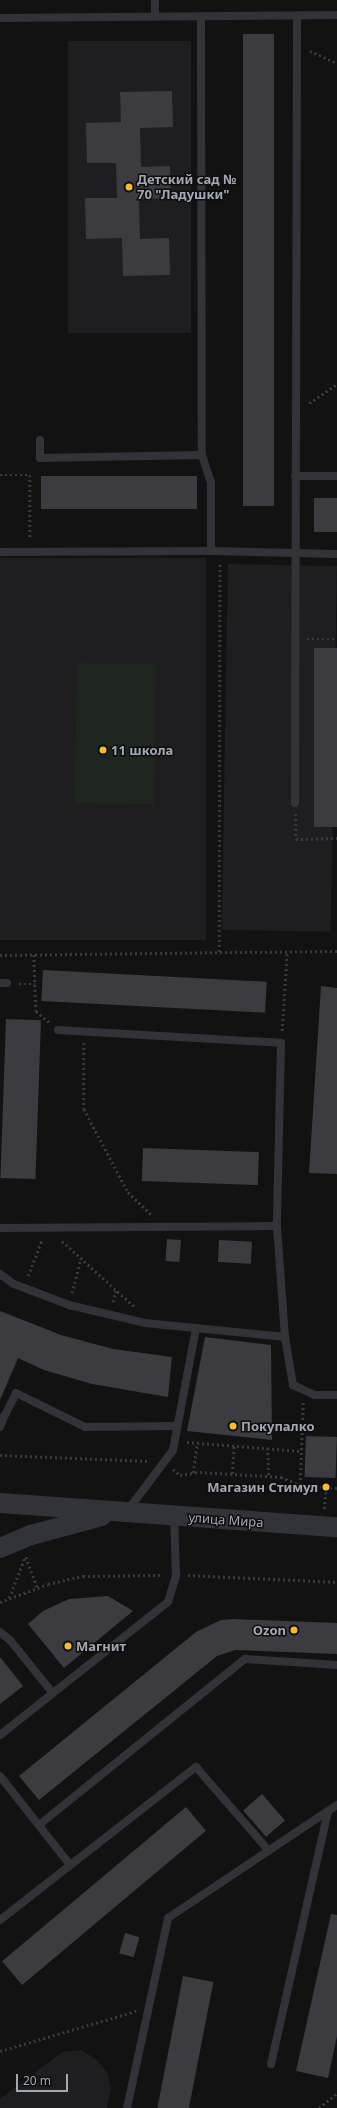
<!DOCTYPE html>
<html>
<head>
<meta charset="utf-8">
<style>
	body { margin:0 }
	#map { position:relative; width:337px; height:2108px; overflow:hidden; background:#121213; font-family:"Noto Sans",sans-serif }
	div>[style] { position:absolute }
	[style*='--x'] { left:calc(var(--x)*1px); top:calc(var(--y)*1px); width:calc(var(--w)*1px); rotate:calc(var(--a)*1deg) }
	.built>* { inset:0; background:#1e1e20; transform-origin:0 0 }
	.green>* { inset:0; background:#1e261f; transform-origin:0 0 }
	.building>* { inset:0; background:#3c3c40; transform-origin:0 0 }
	.path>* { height:2.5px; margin-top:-1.25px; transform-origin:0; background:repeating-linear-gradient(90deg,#383a3f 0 2px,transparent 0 5px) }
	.service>* { height:8px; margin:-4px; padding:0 4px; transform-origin:4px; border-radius:4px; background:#323338 }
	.tertiary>* { height:20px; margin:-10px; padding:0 10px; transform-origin:10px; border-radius:10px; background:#323338 }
	.dots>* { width:11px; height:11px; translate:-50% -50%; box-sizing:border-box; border:2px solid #0d0d0e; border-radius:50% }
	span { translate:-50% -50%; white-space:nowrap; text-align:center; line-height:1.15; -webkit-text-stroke:3px #0d0d0e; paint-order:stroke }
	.poi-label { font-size:13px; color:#a3a7b4; font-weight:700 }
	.left { translate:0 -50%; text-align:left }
	.right { translate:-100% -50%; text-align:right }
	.street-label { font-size:13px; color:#a3a7b4 }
	.scale { position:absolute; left:16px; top:2074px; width:52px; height:18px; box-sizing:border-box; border:2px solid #a3a7b4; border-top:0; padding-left:5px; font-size:12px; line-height:14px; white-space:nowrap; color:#a3a7b4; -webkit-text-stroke:3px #0d0d0e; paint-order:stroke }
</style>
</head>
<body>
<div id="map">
	<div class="built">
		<div style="left:191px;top:41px;width:292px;height:123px;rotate:90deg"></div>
		<div style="left:206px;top:558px;width:382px;height:206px;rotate:90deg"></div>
		<div style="left:228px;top:564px;width:109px;height:366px;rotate:1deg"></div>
		<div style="clip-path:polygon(81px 2050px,96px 2059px,107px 2072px,111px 2089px,107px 2108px,0 2108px,0 2099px,62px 2052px)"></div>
	</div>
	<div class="green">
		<div style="left:77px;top:663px;width:79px;height:140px;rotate:1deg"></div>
	</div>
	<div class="building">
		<div style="left:243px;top:34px;width:31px;height:472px"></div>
		<div style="clip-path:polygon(172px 91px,173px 127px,140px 128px,141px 167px,170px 166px,171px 198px,139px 199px,140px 239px,169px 238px,170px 275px,123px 276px,122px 238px,86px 239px,85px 198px,117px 198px,116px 163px,87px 163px,86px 123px,121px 122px,120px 92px)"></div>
		<div style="left:197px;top:476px;width:33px;height:156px;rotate:90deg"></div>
		<div style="left:314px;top:498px;width:23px;height:34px"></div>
		<div style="left:314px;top:648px;width:23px;height:179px"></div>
		<div style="left:43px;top:970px;width:224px;height:31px;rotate:3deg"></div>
		<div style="clip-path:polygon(321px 986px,337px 988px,337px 1174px,309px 1173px)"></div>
		<div style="left:6px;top:1019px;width:35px;height:159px;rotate:2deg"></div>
		<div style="left:143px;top:1148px;width:116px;height:33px;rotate:2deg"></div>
		<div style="left:167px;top:1239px;width:14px;height:22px;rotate:4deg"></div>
		<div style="left:219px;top:1240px;width:33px;height:22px;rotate:3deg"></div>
		<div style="clip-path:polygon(0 1311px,61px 1335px,113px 1349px,172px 1357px,168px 1397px,92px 1384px,44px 1370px,18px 1358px,0 1400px)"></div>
		<div style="clip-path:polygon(205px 1337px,271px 1345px,272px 1440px,187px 1431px)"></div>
		<div style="left:306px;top:1436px;width:31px;height:41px;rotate:2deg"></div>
		<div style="clip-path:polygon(108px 1596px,133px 1611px,64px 1668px,28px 1624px,43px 1611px,69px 1599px)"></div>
		<div style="clip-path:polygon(233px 1619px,337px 1623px,337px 1654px,235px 1650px,217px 1656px,39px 1800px,19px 1776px,196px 1632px,221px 1620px)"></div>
		<div style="clip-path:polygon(0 1657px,23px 1686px,0 1704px)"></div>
		<div style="left:262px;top:1794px;width:35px;height:25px;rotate:49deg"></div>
		<div style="left:186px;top:1807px;width:31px;height:240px;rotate:50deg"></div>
		<div style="clip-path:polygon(331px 1914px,337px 1915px,337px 2036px,328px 2078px,296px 2071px)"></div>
		<div style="left:125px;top:1933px;width:15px;height:21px;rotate:16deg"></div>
		<div style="left:183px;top:1976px;width:31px;height:135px;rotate:11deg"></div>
	</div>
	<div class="path">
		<div style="--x:310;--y:51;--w:30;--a:24"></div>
		<div style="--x:309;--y:403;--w:34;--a:-34"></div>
		<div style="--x:0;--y:475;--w:30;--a:0"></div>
		<div style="--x:30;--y:475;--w:64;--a:90"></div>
		<div style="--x:307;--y:639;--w:30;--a:0"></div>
		<div style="--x:296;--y:814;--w:25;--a:90"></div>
		<div style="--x:296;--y:839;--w:41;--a:-1.4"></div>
		<div style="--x:219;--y:952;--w:389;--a:-89.9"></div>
		<div style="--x:0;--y:955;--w:337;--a:-0.7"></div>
		<div style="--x:34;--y:955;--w:56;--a:88"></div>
		<div style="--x:36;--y:1011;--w:17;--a:40"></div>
		<div style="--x:19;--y:984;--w:16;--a:0"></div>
		<div style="--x:282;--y:1031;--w:80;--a:-86.4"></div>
		<div style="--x:84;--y:1043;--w:66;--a:90"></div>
		<div style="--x:84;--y:1109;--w:94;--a:62.1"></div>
		<div style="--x:128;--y:1192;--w:32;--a:44"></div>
		<div style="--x:62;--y:1241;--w:98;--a:42.1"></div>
		<div style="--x:28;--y:1276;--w:40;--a:-69"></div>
		<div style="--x:72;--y:1293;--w:36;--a:-76"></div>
		<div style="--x:113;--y:1302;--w:12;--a:-76"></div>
		<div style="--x:187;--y:1442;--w:114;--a:4.5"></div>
		<div style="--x:268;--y:1448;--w:28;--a:88"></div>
		<div style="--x:0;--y:1455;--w:149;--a:2.3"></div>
		<div style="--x:173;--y:1469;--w:9;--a:41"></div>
		<div style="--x:180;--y:1475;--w:20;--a:-9"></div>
		<div style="--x:200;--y:1472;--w:81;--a:3.5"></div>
		<div style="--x:281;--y:1477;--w:21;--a:23"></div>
		<div style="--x:300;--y:1485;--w:37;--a:5"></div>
		<div style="--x:193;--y:1473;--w:30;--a:-82"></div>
		<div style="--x:232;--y:1474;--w:28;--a:-86"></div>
		<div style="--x:300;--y:1485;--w:82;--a:-87.9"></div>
		<div style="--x:324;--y:1509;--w:22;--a:-85"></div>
		<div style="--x:26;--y:1557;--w:33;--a:70"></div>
		<div style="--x:188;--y:1575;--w:149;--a:2.7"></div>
		<div style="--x:9;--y:1598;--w:44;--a:-68.7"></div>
		<div style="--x:0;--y:1602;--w:51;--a:-20.6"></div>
		<div style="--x:48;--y:1584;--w:36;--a:-13"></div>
		<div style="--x:83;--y:1576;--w:80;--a:-0.7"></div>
		<div style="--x:0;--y:2051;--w:142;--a:-16.4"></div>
		<div style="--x:319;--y:2108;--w:23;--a:-40"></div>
	</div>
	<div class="service">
		<div style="--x:155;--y:16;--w:16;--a:-90"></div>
		<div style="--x:201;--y:16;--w:439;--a:89.9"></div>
		<div style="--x:202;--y:455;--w:28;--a:72"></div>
		<div style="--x:211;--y:482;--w:69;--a:90"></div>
		<div style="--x:0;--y:18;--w:337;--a:-0.5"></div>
		<div style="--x:40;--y:440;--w:18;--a:90"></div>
		<div style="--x:40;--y:458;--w:162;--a:-1.1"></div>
		<div style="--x:295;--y:476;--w:42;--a:0"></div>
		<div style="--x:0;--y:552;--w:211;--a:-0.3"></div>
		<div style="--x:211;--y:551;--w:126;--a:1.4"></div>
		<div style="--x:295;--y:803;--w:787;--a:-89.85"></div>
		<div style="--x:0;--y:983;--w:7;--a:0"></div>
		<div style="--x:58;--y:1030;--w:223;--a:3.3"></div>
		<div style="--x:281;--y:1043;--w:183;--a:91.3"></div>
		<div style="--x:0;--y:1228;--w:277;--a:-0.4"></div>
		<div style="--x:277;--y:1226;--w:111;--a:85.9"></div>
		<div style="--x:0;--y:1274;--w:17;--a:36"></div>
		<div style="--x:14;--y:1284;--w:59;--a:20.9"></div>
		<div style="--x:69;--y:1305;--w:78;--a:13.3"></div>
		<div style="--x:145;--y:1323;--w:141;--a:5.7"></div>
		<div style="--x:285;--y:1337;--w:49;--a:80.5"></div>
		<div style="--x:293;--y:1385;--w:23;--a:25"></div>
		<div style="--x:314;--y:1395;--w:23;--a:0"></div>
		<div style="--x:0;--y:1418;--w:3;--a:18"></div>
		<div style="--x:3;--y:1419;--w:29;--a:-63"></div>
		<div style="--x:16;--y:1393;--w:77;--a:26.2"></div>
		<div style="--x:85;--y:1427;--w:92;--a:-0.6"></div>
		<div style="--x:0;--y:1427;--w:9;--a:-69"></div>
		<div style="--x:128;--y:1510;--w:75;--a:-53.1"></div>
		<div style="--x:173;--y:1450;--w:124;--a:-79.3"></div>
		<div style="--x:0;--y:1632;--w:13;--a:39"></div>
		<div style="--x:10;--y:1640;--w:67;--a:51.1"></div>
		<div style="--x:0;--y:1735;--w:214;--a:-38.4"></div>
		<div style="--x:168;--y:1602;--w:28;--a:-73"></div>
		<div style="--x:176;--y:1575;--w:59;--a:-91.9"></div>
		<div style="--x:0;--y:1776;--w:113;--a:51.8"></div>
		<div style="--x:39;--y:1825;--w:265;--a:-38.9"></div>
		<div style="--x:245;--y:1659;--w:92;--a:3.7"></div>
		<div style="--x:0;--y:1920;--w:249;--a:-38"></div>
		<div style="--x:196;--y:1767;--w:111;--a:49"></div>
		<div style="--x:271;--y:2064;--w:258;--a:-77.3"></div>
		<div style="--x:127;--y:2108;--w:194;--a:-77.8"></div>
		<div style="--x:168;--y:1918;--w:203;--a:-33.8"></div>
	</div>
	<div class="tertiary">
		<div style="--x:0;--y:1503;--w:338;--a:4.1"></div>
		<div style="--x:0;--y:1548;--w:34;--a:-23"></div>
		<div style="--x:31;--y:1535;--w:73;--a:-15"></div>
	</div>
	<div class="dots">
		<div style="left:129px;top:187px;background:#f6bd27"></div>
		<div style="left:103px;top:750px;background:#f6bd27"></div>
		<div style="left:233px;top:1426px;background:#f6bd27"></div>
		<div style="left:326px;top:1487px;background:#f6bd27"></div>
		<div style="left:294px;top:1630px;background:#f6bd27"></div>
		<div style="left:68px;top:1646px;background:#f6bd27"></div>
	</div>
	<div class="poi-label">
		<span class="left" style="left:137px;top:187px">Детский сад №<br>70 "Ладушки"</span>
		<span class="left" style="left:111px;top:750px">11 школа</span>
		<span class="left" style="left:241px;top:1426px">Покупалко</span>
		<span class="right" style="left:318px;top:1487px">Магазин Стимул</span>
		<span class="right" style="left:286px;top:1630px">Ozon</span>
		<span class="left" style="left:76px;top:1646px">Магнит</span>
	</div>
	<div class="street-label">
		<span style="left:226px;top:1520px;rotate:4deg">улица Мира</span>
	</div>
	<div class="scale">20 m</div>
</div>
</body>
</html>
